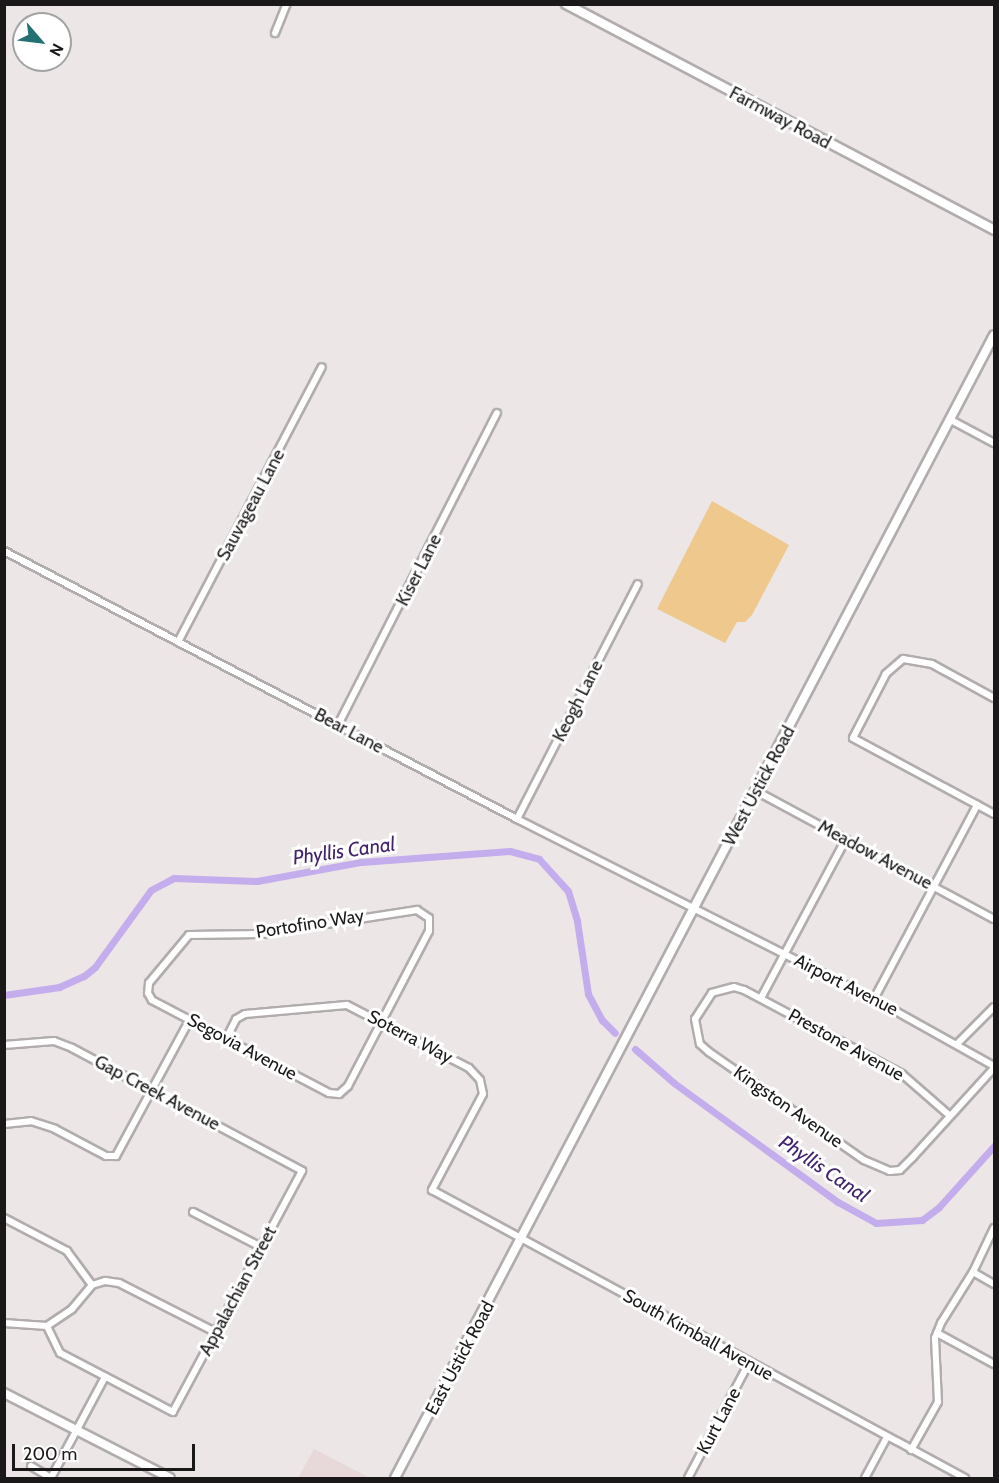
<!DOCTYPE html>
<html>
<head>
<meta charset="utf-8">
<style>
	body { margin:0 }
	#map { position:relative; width:999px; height:1483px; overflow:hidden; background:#ece6e6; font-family:Cabin,sans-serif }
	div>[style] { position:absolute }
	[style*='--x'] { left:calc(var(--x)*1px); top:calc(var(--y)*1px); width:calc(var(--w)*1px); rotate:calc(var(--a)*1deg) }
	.built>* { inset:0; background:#e7d8d9 }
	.green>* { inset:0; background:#eec88c }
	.canal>* { height:7px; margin:-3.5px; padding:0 3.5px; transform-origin:3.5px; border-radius:3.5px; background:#c3adec }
	.roads { filter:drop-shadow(2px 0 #b2acad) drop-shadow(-2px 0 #b2acad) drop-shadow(0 2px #b2acad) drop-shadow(0 -2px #b2acad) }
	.minor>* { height:6px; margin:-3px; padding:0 3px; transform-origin:3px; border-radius:3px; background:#fff }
	.major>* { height:8px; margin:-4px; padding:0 4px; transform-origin:4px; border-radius:4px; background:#fff }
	span { translate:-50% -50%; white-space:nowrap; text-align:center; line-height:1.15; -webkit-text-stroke:6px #fff; paint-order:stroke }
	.street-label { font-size:18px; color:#1a1818 }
	.water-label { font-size:20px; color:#43236c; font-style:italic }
	.frame { position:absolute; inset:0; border:6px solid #1a1818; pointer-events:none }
	.north { position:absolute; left:12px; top:12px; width:60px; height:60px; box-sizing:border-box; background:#fff; border:2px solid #a3a3a3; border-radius:50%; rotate:118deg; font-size:16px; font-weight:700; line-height:24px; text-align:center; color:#1a1818 }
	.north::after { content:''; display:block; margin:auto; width:21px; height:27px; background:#257071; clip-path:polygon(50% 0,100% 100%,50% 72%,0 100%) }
	.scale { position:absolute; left:12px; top:1444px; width:183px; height:27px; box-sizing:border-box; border:3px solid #1a1818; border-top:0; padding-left:8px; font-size:18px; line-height:21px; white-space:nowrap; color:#1a1818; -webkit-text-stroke:4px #fff; paint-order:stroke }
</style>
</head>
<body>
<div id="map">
	<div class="built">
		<div style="clip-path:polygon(314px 1449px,370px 1478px,298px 1478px)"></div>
	</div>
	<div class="green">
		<div style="clip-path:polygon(712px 501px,789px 545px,752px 615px,745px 622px,737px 622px,725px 643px,657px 609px)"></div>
	</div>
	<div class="canal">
		<div style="--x:4;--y:995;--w:56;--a:-8.3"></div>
		<div style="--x:59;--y:987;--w:27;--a:-24"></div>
		<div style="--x:84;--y:976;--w:14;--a:-39"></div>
		<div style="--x:95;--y:967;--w:95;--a:-54"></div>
		<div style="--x:151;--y:890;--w:26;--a:-28"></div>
		<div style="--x:174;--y:878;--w:83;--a:2.1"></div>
		<div style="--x:257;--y:881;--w:106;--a:-10.4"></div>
		<div style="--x:361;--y:862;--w:149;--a:-4.2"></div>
		<div style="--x:510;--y:851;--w:30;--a:15"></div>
		<div style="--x:539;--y:859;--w:43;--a:47.8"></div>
		<div style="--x:568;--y:891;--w:31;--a:73"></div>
		<div style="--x:577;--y:921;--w:74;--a:81.4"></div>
		<div style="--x:588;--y:994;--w:30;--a:62"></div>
		<div style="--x:602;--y:1020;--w:18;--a:45"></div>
		<div style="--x:635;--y:1049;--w:52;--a:41.1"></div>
		<div style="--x:674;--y:1083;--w:203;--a:36"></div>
		<div style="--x:838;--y:1202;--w:43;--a:28.9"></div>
		<div style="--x:876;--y:1223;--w:46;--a:-3.7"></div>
		<div style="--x:922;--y:1220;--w:21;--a:-37"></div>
		<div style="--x:939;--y:1207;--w:82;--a:-48"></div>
	</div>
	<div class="roads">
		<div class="minor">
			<div style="--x:275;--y:33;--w:31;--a:-68"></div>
			<div style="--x:951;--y:420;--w:49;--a:28.1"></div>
			<div style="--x:4;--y:551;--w:579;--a:27.58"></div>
			<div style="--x:517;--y:819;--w:400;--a:26.8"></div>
			<div style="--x:874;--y:999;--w:137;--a:29.2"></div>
			<div style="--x:178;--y:642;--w:310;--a:-62.4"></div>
			<div style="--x:994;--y:698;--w:71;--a:-151.3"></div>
			<div style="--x:932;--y:664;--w:29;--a:-170"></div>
			<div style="--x:903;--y:659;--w:23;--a:139"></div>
			<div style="--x:886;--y:674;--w:72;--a:117.3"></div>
			<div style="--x:853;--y:738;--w:160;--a:28.3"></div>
			<div style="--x:338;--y:725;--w:350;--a:-63"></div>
			<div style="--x:756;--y:791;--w:270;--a:28.3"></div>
			<div style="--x:517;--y:819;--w:264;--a:-62.8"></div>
			<div style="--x:417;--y:910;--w:14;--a:34"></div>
			<div style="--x:429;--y:918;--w:13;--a:90"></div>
			<div style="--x:429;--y:931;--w:175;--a:117.6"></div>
			<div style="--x:348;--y:1086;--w:12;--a:138"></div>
			<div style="--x:339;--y:1094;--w:10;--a:-174"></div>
			<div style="--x:329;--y:1093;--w:200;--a:-152.3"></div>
			<div style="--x:152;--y:1000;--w:8;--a:-120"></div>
			<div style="--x:148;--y:993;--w:10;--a:-84"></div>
			<div style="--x:149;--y:983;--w:62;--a:-50.2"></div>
			<div style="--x:189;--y:935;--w:73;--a:-0.8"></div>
			<div style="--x:262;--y:934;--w:157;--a:-8.8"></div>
			<div style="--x:761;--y:998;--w:180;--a:-61.9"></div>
			<div style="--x:874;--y:999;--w:220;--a:-62"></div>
			<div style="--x:226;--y:1039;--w:22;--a:-63"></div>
			<div style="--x:236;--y:1019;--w:10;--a:-29"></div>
			<div style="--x:245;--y:1014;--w:102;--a:-5"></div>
			<div style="--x:347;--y:1005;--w:137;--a:27.3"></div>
			<div style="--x:469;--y:1068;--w:16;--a:47"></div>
			<div style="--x:480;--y:1080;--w:14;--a:78"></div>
			<div style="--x:483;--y:1094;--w:109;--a:118"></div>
			<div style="--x:432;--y:1190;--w:606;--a:28.38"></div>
			<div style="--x:957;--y:1044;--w:52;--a:-45"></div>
			<div style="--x:4;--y:1045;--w:50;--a:-4.6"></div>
			<div style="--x:54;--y:1041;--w:19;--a:21"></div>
			<div style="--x:72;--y:1048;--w:261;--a:28.1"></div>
			<div style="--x:302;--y:1171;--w:273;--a:118.2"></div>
			<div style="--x:173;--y:1412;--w:127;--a:-152.4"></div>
			<div style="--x:60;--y:1353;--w:30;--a:-116"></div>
			<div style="--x:949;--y:1115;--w:62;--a:-138.9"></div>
			<div style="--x:902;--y:1074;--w:179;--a:-152"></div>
			<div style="--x:744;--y:990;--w:10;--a:-163"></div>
			<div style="--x:734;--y:987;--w:23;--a:165"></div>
			<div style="--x:712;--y:993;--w:31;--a:123"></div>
			<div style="--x:695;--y:1019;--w:25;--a:79"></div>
			<div style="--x:700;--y:1044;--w:12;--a:42"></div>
			<div style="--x:709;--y:1052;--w:189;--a:34.9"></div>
			<div style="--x:864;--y:1160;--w:28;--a:23"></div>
			<div style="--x:890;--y:1171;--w:10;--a:-6"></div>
			<div style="--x:900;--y:1170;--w:18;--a:-45"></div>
			<div style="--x:913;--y:1157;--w:120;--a:-47.7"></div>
			<div style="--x:4;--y:1124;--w:27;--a:-6"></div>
			<div style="--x:31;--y:1121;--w:25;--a:18"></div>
			<div style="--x:55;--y:1129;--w:58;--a:27.9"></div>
			<div style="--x:106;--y:1156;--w:10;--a:0"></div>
			<div style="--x:116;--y:1156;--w:156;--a:-61.6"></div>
			<div style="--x:193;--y:1212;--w:76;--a:27.2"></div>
			<div style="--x:4;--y:1218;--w:71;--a:27.6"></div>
			<div style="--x:67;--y:1251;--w:42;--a:53.7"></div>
			<div style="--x:973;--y:1272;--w:24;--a:30"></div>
			<div style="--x:4;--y:1323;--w:43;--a:4"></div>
			<div style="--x:47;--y:1326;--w:30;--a:-34"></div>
			<div style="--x:72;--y:1309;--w:31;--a:-50"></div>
			<div style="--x:92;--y:1285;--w:14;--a:-17"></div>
			<div style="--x:105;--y:1281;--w:14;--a:8"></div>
			<div style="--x:119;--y:1283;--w:108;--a:27"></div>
			<div style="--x:937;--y:1333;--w:65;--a:28.5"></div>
			<div style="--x:911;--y:1450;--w:55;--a:-60.6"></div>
			<div style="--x:938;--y:1402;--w:64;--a:-92.7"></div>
			<div style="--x:935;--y:1338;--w:16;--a:-68"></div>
			<div style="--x:941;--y:1323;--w:60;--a:-57.9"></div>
			<div style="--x:973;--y:1272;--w:49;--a:-64.5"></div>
			<div style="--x:31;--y:1466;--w:23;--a:31"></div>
			<div style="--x:51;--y:1478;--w:115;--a:-61.9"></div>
			<div style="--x:688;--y:1478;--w:130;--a:-62.1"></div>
			<div style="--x:865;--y:1478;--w:47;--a:-61.8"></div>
		</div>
		<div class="major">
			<div style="--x:566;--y:4;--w:484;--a:27.8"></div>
			<div style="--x:4;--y:1393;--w:186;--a:27.1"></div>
			<div style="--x:395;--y:1478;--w:1290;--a:-62.34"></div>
		</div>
	</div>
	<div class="street-label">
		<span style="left:780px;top:118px;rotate:28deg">Farmway Road</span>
		<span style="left:251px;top:505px;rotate:-62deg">Sauvageau Lane</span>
		<span style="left:419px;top:570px;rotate:-63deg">Kiser Lane</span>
		<span style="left:578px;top:701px;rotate:-63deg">Keogh Lane</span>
		<span style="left:349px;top:731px;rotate:28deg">Bear Lane</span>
		<span style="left:759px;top:786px;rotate:-62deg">West Ustick Road</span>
		<span style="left:875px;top:855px;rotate:28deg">Meadow Avenue</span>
		<span style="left:310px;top:924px;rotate:-9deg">Portofino Way</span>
		<span style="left:846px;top:985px;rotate:27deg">Airport Avenue</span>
		<span style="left:410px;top:1037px;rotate:28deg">Soterra Way</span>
		<span style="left:846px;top:1045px;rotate:29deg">Prestone Avenue</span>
		<span style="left:242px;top:1047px;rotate:28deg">Segovia Avenue</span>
		<span style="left:157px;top:1093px;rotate:28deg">Gap Creek Avenue</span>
		<span style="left:788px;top:1107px;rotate:35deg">Kingston Avenue</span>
		<span style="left:238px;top:1291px;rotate:-62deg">Appalachian Street</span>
		<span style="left:698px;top:1335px;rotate:29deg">South Kimball Avenue</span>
		<span style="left:460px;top:1358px;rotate:-62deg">East Ustick Road</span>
		<span style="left:719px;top:1421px;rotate:-62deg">Kurt Lane</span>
	</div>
	<div class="water-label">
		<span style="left:344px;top:851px;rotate:-8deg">Phyllis Canal</span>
		<span style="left:824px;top:1169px;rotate:34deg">Phyllis Canal</span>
	</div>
	<div class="frame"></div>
	<div class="north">N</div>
	<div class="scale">200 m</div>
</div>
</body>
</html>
